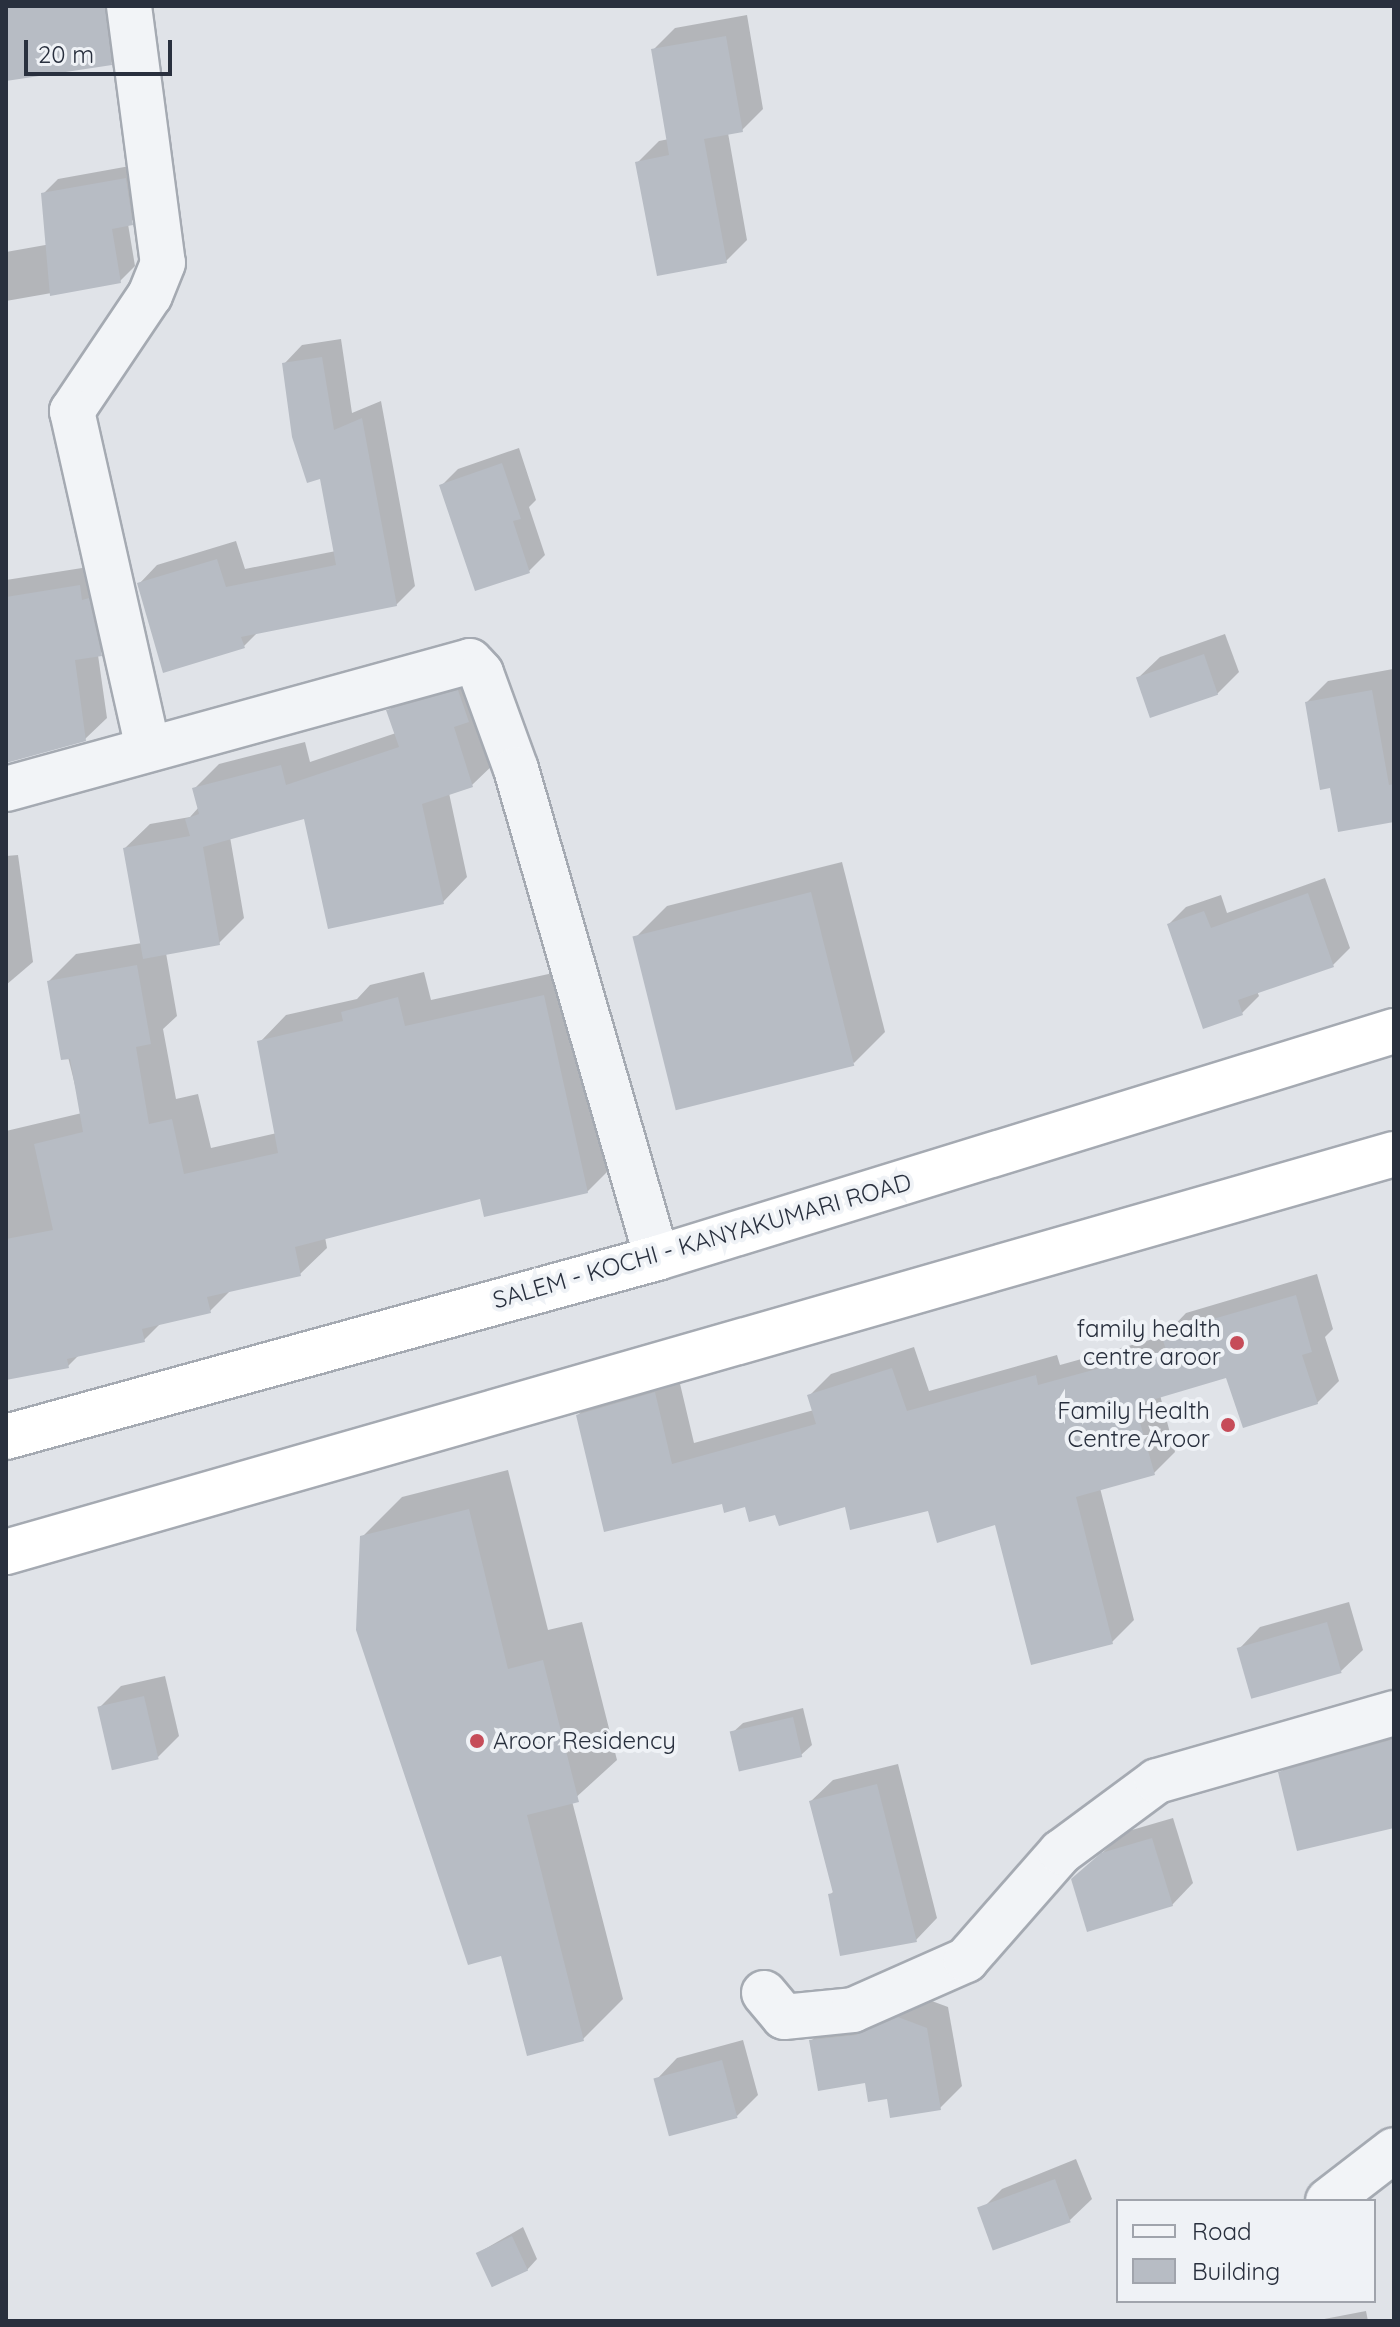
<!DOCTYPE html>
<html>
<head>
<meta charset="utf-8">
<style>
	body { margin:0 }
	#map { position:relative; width:1400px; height:2327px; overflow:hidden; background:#e0e3e8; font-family:Quicksand,sans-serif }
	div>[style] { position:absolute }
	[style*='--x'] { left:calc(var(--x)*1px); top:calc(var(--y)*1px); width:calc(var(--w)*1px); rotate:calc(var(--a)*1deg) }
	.shadow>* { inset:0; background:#0003 }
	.building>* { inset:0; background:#b7bcc4; transform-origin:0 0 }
	.roads { filter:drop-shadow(2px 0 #a5aab2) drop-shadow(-2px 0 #a5aab2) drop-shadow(0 2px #a5aab2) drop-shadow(0 -2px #a5aab2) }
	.minor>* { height:44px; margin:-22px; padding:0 22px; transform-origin:22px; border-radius:22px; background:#f2f4f7 }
	.trunk>* { height:44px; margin:-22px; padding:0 22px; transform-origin:22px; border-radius:22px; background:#fff }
	.dots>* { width:22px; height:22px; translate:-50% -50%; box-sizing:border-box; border:4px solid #eff2f6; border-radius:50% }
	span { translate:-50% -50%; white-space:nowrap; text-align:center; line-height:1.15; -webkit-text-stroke:8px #eff2f6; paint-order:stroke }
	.street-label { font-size:24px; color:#29303e }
	.poi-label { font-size:24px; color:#29303e }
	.right { translate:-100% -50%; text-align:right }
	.left { translate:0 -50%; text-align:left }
	.frame { position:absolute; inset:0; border:8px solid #29303e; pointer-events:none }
	.legend { position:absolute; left:1116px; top:2199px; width:260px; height:104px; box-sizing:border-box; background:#eff2f6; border:2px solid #a0a4ac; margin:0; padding:10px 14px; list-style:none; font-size:24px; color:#29303e }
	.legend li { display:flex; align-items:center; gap:16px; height:40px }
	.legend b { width:40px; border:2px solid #a0a4ac }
	.scale { position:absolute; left:24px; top:40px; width:148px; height:36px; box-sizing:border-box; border:4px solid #29303e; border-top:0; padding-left:10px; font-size:24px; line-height:28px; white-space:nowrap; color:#29303e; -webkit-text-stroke:6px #eff2f6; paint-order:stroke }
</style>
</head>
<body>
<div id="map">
	<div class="shadow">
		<div style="clip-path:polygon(6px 6px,125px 6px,130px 44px,111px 63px,6px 79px)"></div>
		<div style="clip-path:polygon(747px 15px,763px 109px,742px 130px,728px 133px,747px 240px,726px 261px,638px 162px,659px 141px,669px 139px,654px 49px,675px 28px)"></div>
		<div style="clip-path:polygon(141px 164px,147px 209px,128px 224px,135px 266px,120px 281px,6px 301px,6px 252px,51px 244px,43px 194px,58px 179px)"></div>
		<div style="clip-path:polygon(341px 339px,352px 413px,381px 401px,415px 586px,396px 605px,259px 631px,244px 646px,139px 584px,157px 565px,236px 541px,245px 569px,336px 551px,321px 476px,284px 364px,302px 345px)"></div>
		<div style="clip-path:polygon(519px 448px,536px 500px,529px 507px,545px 555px,529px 571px,441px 486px,458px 469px)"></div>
		<div style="clip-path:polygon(101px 565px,122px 633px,98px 655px,107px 718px,85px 739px,6px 758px,6px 580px)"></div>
		<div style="clip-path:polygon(1225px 634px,1239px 672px,1217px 694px,1138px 678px,1160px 657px)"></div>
		<div style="clip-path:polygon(483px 667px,497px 761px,472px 785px,449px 793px,467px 877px,443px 902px,305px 817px,230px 837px,244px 918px,219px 943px,166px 953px,177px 1016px,163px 1029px,176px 1099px,198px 1094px,211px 1148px,277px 1133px,260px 1042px,286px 1015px,357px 999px,370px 985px,424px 972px,431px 1000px,571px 969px,614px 1165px,587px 1192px,482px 1197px,325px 1237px,327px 1248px,300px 1274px,231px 1290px,210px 1311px,162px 1322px,144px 1340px,79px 1355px,68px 1366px,6px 1378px,6px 1131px,82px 1113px,49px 981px,76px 954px,142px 943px,125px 848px,150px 824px,190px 817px,199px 807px,194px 789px,219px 764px,305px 742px,310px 762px,396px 733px,388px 711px,413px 686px)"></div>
		<div style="clip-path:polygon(1393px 669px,1394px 675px,1394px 820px,1332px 786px,1307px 702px,1328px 681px)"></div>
		<div style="clip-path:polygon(18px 855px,33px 962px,6px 985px,6px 856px)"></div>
		<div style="clip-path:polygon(842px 862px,885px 1032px,854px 1063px,636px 937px,667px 906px)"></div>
		<div style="clip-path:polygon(1325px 878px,1350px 948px,1333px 965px,1257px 991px,1259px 996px,1242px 1013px,1169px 924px,1186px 907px,1221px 895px,1227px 913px)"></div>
		<div style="clip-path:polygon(1317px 1274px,1333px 1329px,1325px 1337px,1339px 1381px,1317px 1403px,1228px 1375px,1160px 1395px,1175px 1452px,1153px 1474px,1100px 1488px,1134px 1620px,1112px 1642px,996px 1522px,929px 1509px,846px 1505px,777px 1513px,723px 1502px,578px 1415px,600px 1393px,677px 1371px,694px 1443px,814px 1410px,809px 1396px,831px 1374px,914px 1347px,929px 1391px,1057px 1355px,1060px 1365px,1164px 1336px,1186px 1313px)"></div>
		<div style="clip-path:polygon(508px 1470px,548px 1630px,582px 1622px,617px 1760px,572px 1801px,623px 1999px,583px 2039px,502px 1954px,362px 1537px,402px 1497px)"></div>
		<div style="clip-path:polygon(1349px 1602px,1363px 1650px,1341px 1671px,1239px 1649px,1260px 1627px)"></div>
		<div style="clip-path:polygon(165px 1676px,179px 1736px,158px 1757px,100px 1707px,121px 1686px)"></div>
		<div style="clip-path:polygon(803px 1708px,812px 1745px,801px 1755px,732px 1733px,743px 1723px)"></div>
		<div style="clip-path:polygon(1394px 1725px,1394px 1826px,1280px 1773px,1302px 1751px)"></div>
		<div style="clip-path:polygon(898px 1764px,937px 1918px,916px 1940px,830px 1895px,834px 1891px,811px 1801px,833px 1780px)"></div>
		<div style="clip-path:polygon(1173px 1818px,1193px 1883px,1172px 1905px,1073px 1880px,1125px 1832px)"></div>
		<div style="clip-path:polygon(921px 1997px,948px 2007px,962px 2086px,940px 2108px,888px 2096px,812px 2040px,833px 2019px)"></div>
		<div style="clip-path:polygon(743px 2040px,758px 2095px,737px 2116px,656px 2080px,677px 2058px)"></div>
		<div style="clip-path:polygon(1076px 2159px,1092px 2199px,1070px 2220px,981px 2210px,1002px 2189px)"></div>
		<div style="clip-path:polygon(523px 2227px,537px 2259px,527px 2270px,478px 2253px)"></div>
		<div style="clip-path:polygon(1366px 2311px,1368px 2321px,1318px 2321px,1319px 2320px)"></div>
	</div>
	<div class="building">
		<div style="clip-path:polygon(6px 6px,105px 6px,112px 65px,6px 81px)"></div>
		<div style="clip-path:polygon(726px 36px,743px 132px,704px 139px,727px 263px,657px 276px,635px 162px,669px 155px,651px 49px)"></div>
		<div style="clip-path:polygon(126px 178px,133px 225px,112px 229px,121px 283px,50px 296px,41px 193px)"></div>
		<div style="clip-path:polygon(322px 357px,334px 430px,362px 418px,397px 606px,241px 637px,245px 648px,163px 673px,137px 583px,217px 559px,226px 587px,336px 565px,320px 479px,307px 483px,292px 437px,282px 363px)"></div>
		<div style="clip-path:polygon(502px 463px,521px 519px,513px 521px,530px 573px,475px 591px,439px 485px)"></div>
		<div style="clip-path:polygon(80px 585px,82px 600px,89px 598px,102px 656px,75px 660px,86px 741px,6px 763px,6px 597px)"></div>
		<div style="left:1204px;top:654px;width:43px;height:72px;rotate:71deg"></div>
		<div style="clip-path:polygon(458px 690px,469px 722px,454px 727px,473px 787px,422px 804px,444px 904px,328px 929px,304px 819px,203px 847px,220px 945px,143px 959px,123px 848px,190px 836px,185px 819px,199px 814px,192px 788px,281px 765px,286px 785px,399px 747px,386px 710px)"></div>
		<div style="clip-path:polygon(1372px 690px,1389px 785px,1394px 784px,1394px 822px,1338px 832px,1330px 788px,1320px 790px,1305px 702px)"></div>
		<div style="left:811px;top:892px;width:179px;height:184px;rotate:76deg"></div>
		<div style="clip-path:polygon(1308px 893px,1334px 967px,1238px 1000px,1243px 1015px,1203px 1029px,1167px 924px,1204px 911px,1211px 928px)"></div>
		<div style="clip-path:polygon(137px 965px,151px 1044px,136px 1047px,149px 1124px,172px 1119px,184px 1174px,278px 1153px,257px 1041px,343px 1021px,341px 1012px,398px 997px,405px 1026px,544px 995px,588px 1193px,484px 1217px,480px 1199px,295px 1247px,301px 1276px,207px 1297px,211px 1313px,142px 1329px,145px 1342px,67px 1359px,69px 1368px,6px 1380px,6px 1239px,53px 1230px,34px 1144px,83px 1132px,70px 1059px,61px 1060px,47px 981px)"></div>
		<div style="clip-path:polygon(1296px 1295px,1312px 1352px,1302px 1355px,1318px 1404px,1243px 1428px,1226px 1378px,1135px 1405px,1155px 1475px,1076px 1497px,1113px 1644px,1031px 1665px,995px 1525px,937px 1543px,928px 1511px,850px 1530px,845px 1507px,779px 1526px,775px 1515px,749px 1522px,745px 1507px,724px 1513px,722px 1504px,604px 1532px,576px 1415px,655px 1392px,672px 1464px,816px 1424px,807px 1395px,892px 1368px,907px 1411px,1036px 1375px,1038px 1385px,1166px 1350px,1161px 1334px)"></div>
		<div style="clip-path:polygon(469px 1509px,508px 1669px,543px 1660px,579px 1802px,527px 1815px,584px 2041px,527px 2056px,501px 1956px,468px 1965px,356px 1630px,360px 1536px)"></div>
		<div style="left:1327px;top:1622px;width:53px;height:94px;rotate:74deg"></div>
		<div style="left:144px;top:1696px;width:65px;height:48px;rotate:77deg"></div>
		<div style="left:793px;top:1717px;width:41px;height:65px;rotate:77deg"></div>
		<div style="clip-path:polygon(1394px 1739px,1394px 1828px,1297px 1851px,1278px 1772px)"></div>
		<div style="clip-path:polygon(877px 1784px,917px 1942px,840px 1956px,828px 1894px,833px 1893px,809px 1801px)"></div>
		<div style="clip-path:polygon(1152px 1838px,1173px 1906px,1087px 1932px,1071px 1879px,1101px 1853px)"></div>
		<div style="clip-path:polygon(898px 2017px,927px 2028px,941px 2110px,890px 2118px,887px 2099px,868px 2102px,865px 2083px,818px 2091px,809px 2040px,856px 2035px)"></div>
		<div style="left:722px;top:2060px;width:60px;height:71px;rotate:75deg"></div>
		<div style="left:1055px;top:2179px;width:46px;height:83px;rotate:70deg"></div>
		<div style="left:512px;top:2236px;width:38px;height:40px;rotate:65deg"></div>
	</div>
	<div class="roads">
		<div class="minor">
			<div style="--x:129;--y:6;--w:259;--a:82.5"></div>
			<div style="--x:163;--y:263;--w:35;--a:112"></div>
			<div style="--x:150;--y:295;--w:140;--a:123.9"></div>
			<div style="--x:72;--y:411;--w:345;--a:77.3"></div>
			<div style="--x:6;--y:789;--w:481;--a:-15.4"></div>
			<div style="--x:470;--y:661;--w:16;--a:47"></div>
			<div style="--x:481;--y:673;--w:102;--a:70"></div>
			<div style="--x:516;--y:769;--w:509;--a:73.92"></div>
			<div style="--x:764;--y:1993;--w:31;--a:50"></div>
			<div style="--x:784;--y:2017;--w:69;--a:-5.8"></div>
			<div style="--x:853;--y:2010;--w:124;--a:-23.9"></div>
			<div style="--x:966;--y:1960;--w:144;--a:-48.7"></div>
			<div style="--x:1061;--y:1852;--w:119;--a:-36.5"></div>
			<div style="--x:1157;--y:1781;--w:247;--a:-16"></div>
			<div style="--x:1328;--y:2201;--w:83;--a:-37.7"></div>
		</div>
		<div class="trunk">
			<div style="--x:6;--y:1437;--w:675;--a:-15.37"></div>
			<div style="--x:657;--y:1258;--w:771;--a:-17.12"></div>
			<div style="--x:6;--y:1552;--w:1444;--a:-16"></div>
		</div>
	</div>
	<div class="dots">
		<div style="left:1237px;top:1343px;background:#c64c59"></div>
		<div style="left:1228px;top:1425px;background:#c64c59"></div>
		<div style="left:477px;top:1741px;background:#c64c59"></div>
	</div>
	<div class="street-label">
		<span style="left:702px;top:1241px;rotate:-16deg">SALEM - KOCHI - KANYAKUMARI ROAD</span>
	</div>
	<div class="poi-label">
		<span class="right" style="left:1221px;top:1343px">family health<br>centre aroor</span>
		<span class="right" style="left:1210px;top:1425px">Family Health<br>Centre Aroor</span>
		<span class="left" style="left:493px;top:1741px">Aroor Residency</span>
	</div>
	<div class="frame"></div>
	<ul class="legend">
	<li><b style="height:10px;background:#f2f4f7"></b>Road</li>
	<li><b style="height:22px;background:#b7bcc4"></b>Building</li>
	</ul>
	<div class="scale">20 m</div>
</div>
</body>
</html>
